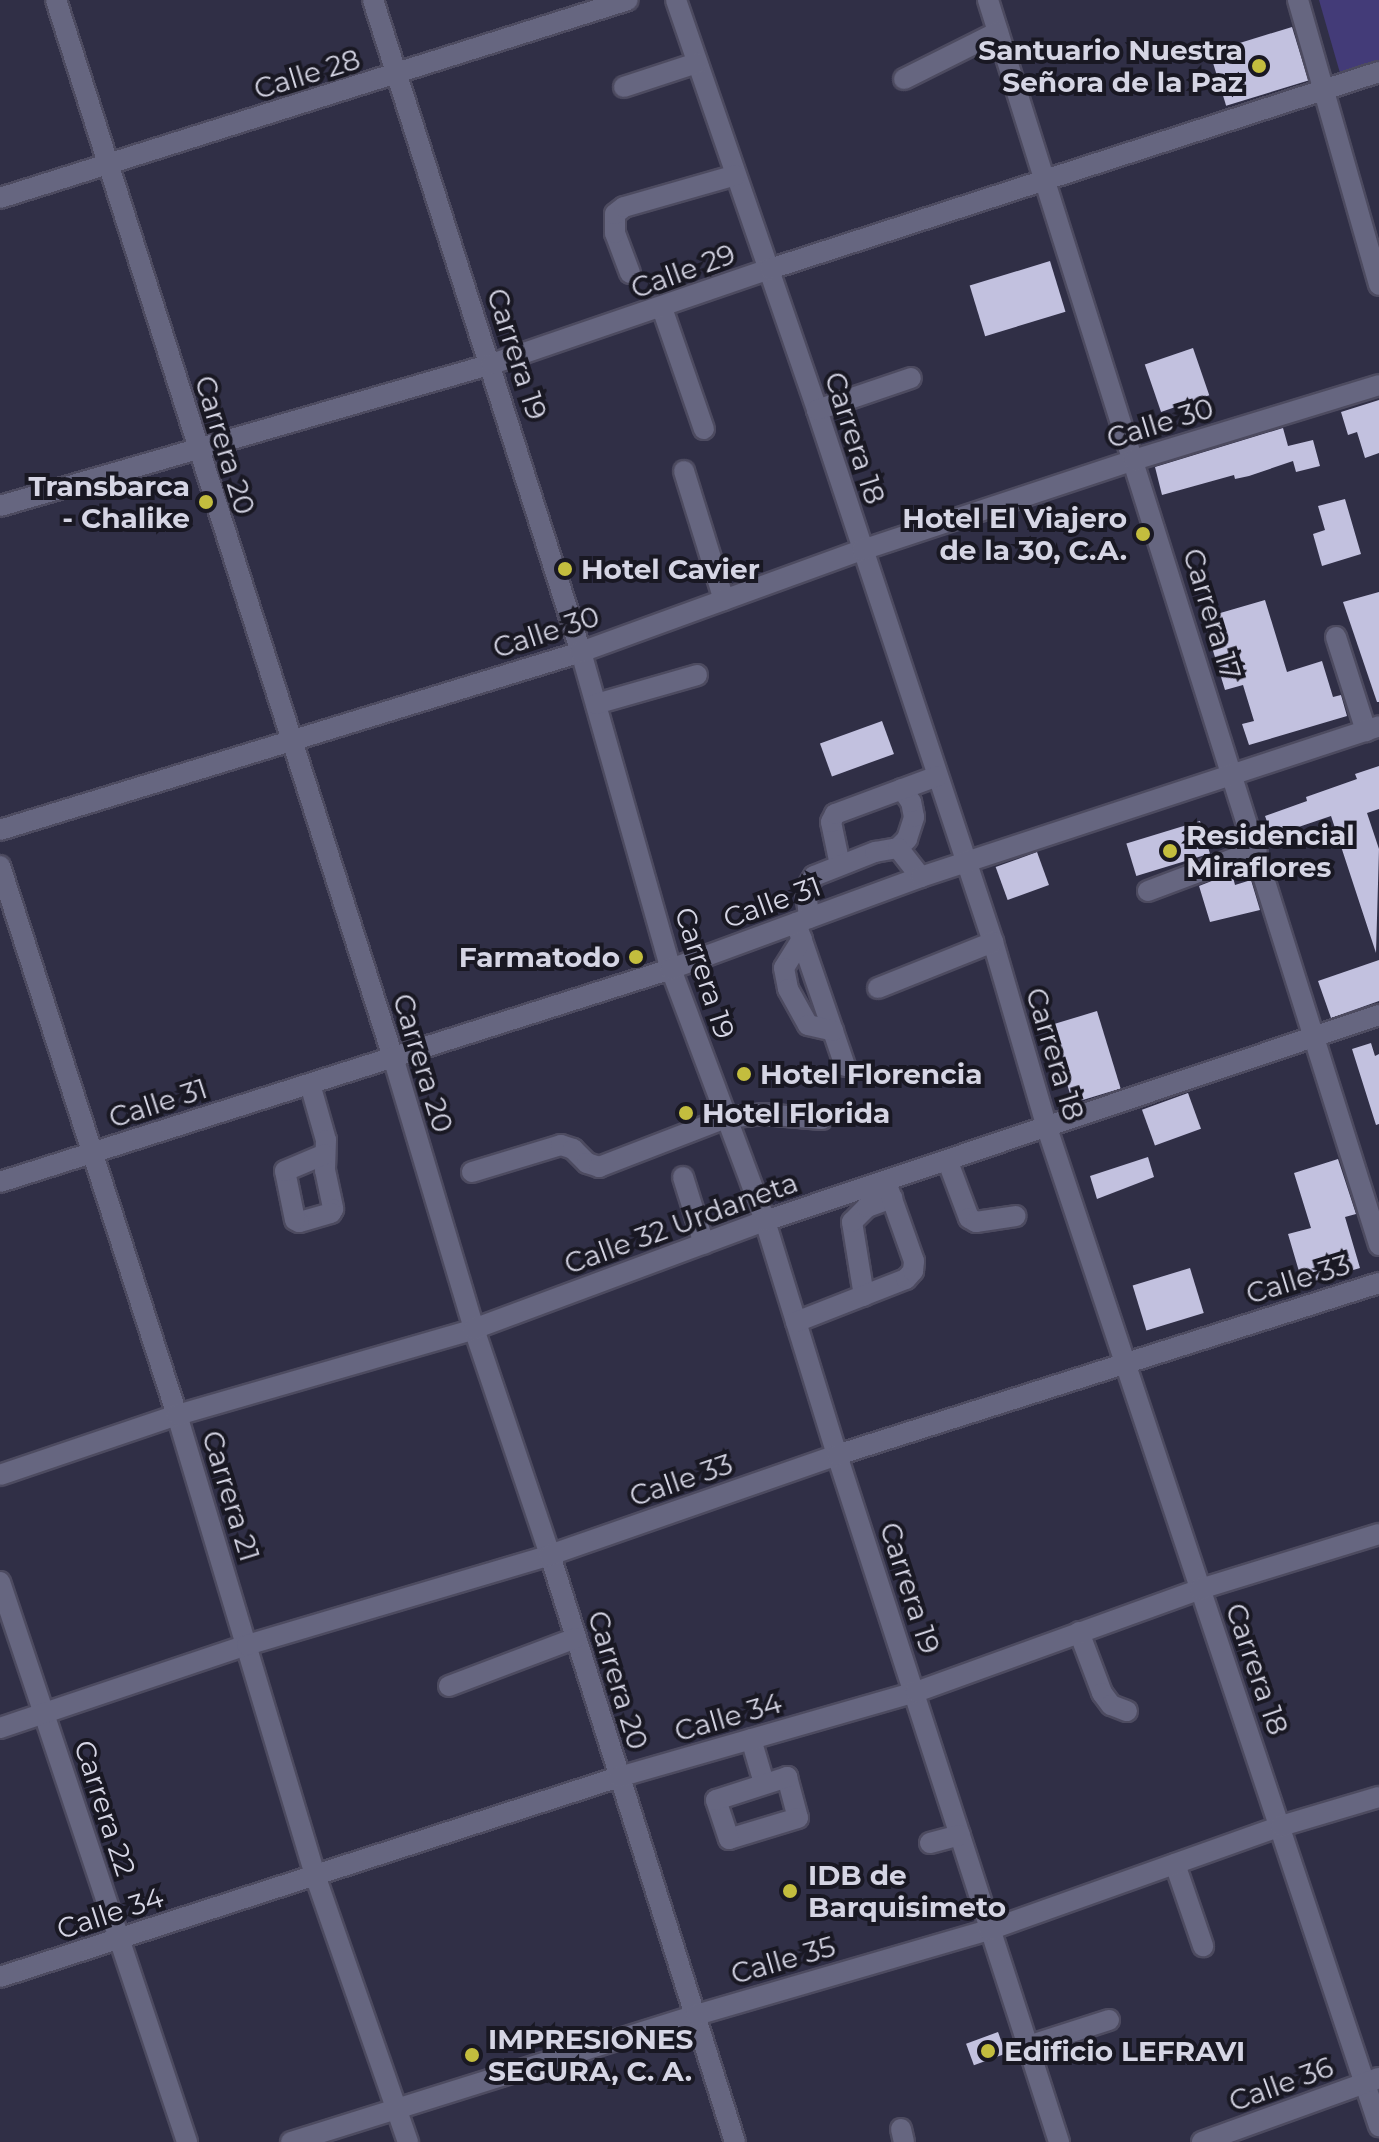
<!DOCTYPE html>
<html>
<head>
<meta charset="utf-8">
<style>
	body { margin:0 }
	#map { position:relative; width:1379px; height:2142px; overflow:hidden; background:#302f46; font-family:Montserrat,sans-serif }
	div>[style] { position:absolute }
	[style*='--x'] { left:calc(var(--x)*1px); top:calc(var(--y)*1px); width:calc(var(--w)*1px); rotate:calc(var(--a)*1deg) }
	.green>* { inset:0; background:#433b78 }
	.building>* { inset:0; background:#c2c1df; transform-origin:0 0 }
	.roads { filter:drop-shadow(2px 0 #4d4b60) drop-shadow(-2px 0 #4d4b60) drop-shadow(0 2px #4d4b60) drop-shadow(0 -2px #4d4b60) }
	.minor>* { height:20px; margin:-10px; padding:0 10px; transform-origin:10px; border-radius:10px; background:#666680 }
	.dots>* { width:22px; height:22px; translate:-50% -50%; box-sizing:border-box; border:4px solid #191823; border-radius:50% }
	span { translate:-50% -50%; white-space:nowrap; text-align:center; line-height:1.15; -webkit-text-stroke:8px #191823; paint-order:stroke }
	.poi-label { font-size:28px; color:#d5d5e4; font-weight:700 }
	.right { translate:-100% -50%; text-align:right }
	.left { translate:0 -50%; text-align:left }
	.street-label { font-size:28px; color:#d5d5e4 }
</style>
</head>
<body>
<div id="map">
	<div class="green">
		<div style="clip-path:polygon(1319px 0,1379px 0,1379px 61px,1340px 73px)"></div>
	</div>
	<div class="building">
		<div style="left:1292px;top:27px;width:56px;height:86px;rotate:73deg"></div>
		<div style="left:1050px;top:261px;width:53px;height:84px;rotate:73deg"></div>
		<div style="left:1193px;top:348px;width:50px;height:51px;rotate:71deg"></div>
		<div style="clip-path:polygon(1379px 400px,1379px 453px,1365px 458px,1357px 432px,1348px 435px,1341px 412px)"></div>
		<div style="clip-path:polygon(1283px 428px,1288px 446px,1313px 440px,1320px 466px,1296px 472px,1293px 461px,1249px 476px,1235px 479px,1234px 475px,1162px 495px,1155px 467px)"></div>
		<div style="clip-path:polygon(1345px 499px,1361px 554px,1322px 566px,1313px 534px,1325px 530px,1318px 506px)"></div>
		<div style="clip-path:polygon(1379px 592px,1379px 702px,1377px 702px,1343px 602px)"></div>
		<div style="clip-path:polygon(1265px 600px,1287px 672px,1322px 661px,1333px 697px,1341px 695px,1347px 716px,1249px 745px,1242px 724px,1254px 721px,1243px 685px,1225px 690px,1203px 618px)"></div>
		<div style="left:882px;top:721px;width:35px;height:66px;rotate:70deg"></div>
		<div style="clip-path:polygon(1379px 766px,1379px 809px,1367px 813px,1379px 849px,1376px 953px,1331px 816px,1272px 836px,1265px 816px,1307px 801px,1306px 797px,1357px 779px,1355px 774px)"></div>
		<div style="left:1200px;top:821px;width:34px;height:77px;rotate:73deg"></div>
		<div style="left:1037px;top:852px;width:35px;height:44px;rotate:70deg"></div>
		<div style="clip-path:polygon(1232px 873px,1235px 885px,1251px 880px,1260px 910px,1210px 922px,1199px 886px)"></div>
		<div style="clip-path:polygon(1379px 960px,1379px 1001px,1331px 1018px,1318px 981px)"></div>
		<div style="left:1097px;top:1011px;width:81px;height:50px;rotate:73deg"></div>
		<div style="clip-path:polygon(1371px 1043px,1375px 1056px,1379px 1054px,1379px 1124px,1376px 1125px,1352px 1049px)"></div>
		<div style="left:1188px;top:1093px;width:38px;height:49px;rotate:70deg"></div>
		<div style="clip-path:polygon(1148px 1157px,1154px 1177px,1097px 1199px,1090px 1176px)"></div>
		<div style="clip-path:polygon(1338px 1159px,1356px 1214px,1345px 1217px,1360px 1268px,1303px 1285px,1288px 1234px,1311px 1228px,1294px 1173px)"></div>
		<div style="left:1190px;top:1268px;width:47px;height:60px;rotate:73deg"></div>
		<div style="left:998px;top:2032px;width:23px;height:34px;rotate:70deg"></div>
	</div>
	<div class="roads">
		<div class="minor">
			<div style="--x:56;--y:0;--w:1109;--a:72.32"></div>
			<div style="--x:393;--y:1057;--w:284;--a:73.4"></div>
			<div style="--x:474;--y:1329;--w:238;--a:71.4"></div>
			<div style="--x:550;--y:1555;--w:615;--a:72.51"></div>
			<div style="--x:373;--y:0;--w:684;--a:72.31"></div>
			<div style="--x:581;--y:652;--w:330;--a:74.2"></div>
			<div style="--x:671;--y:969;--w:269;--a:69.5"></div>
			<div style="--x:765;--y:1221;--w:245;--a:72.9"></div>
			<div style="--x:837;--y:1455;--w:722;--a:72.09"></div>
			<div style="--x:676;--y:0;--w:434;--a:71"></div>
			<div style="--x:817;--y:410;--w:560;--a:71.69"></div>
			<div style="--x:993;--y:942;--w:194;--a:73.8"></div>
			<div style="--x:1047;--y:1128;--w:1052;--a:71.6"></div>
			<div style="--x:988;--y:0;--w:1305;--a:72.56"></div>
			<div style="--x:1298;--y:0;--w:296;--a:74.1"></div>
			<div style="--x:904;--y:79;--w:105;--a:-26.6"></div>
			<div style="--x:624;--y:87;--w:77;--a:-18.2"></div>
			<div style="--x:0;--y:198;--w:658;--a:-17.5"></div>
			<div style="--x:630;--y:273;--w:43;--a:-110.6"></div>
			<div style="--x:615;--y:233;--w:19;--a:-90"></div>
			<div style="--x:615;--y:214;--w:11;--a:-38"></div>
			<div style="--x:624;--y:207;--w:116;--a:-15.9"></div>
			<div style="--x:662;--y:308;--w:128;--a:70.9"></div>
			<div style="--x:817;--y:410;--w:99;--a:-18.8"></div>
			<div style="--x:684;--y:471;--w:135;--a:72.8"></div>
			<div style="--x:0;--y:506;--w:512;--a:-16.1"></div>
			<div style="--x:492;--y:364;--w:294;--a:-18.9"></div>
			<div style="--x:770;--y:269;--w:640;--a:-17.93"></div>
			<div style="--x:1336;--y:637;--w:99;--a:72.3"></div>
			<div style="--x:596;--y:704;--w:105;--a:-16"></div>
			<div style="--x:0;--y:830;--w:608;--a:-17.03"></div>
			<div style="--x:581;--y:652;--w:299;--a:-20"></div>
			<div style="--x:862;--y:550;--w:287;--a:-18.3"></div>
			<div style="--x:1134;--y:460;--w:256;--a:-17"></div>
			<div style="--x:898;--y:848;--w:13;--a:-45"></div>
			<div style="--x:907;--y:839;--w:23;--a:-72"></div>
			<div style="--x:914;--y:817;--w:15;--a:-101"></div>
			<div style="--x:911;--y:802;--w:16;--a:-125"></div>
			<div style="--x:840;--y:865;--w:44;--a:-101.8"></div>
			<div style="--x:831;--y:822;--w:9;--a:-63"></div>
			<div style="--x:835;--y:814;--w:109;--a:-20.4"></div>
			<div style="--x:0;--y:866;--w:577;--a:72.13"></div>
			<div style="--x:177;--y:1415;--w:483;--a:73.3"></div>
			<div style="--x:316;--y:1878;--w:280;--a:70.8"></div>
			<div style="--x:1148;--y:891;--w:116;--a:-20.6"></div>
			<div style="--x:809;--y:918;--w:29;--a:-96"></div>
			<div style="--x:806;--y:889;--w:15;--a:-58"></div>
			<div style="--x:814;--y:876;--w:66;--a:-21.5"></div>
			<div style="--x:875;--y:852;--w:23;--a:-10"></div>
			<div style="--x:898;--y:848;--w:37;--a:52"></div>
			<div style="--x:796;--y:923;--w:151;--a:71.1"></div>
			<div style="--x:802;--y:939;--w:34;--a:122"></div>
			<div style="--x:784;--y:968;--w:21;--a:79"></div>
			<div style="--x:788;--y:989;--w:41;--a:60.9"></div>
			<div style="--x:808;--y:1025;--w:26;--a:13"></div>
			<div style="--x:878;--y:988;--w:124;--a:-21.8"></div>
			<div style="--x:310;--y:1084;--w:58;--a:74.1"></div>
			<div style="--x:326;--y:1140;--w:30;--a:92"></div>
			<div style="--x:325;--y:1170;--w:40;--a:78"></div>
			<div style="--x:333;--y:1209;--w:4;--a:117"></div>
			<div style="--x:331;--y:1213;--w:33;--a:164"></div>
			<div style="--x:299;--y:1222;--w:4;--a:-153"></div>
			<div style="--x:295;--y:1220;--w:50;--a:-101.5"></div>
			<div style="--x:285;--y:1171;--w:43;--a:-23"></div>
			<div style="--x:948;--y:1162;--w:60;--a:69.4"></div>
			<div style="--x:969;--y:1218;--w:8;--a:30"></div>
			<div style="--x:976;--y:1222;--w:40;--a:-8.5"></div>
			<div style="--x:472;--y:1172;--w:93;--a:-16.9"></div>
			<div style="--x:561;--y:1145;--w:13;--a:18"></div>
			<div style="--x:573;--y:1149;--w:20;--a:45"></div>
			<div style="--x:587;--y:1163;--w:13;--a:18"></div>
			<div style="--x:599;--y:1167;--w:136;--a:-21.1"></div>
			<div style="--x:726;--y:1118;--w:36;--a:-6"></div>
			<div style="--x:762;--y:1114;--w:60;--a:4.8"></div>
			<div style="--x:683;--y:1177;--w:70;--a:72.6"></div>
			<div style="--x:0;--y:1182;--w:704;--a:-17.61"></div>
			<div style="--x:671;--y:969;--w:266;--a:-20.2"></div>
			<div style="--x:921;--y:877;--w:482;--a:-18.2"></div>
			<div style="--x:864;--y:1296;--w:75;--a:-99.2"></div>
			<div style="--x:852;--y:1222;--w:21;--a:-45"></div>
			<div style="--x:867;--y:1207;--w:27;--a:-20"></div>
			<div style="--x:796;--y:1322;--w:118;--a:-21.4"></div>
			<div style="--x:906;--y:1279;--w:11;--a:-49"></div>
			<div style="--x:913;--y:1271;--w:10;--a:-84"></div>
			<div style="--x:914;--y:1261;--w:84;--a:-109.5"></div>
			<div style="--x:0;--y:1475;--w:187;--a:-18.7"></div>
			<div style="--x:177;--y:1415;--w:309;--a:-16.1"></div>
			<div style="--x:474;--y:1329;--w:310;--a:-20.4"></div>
			<div style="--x:765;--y:1221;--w:648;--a:-18.55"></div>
			<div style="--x:0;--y:1582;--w:590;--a:71.53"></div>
			<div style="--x:1079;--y:1632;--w:65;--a:69.3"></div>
			<div style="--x:1102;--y:1693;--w:15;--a:53"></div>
			<div style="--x:1111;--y:1705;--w:17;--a:21"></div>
			<div style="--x:449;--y:1686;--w:136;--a:-20.7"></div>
			<div style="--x:0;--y:1728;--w:261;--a:-18.6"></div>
			<div style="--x:247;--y:1645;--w:316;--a:-16.5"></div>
			<div style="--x:550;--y:1555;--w:304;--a:-19.2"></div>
			<div style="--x:837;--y:1455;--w:569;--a:-17.61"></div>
			<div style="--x:751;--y:1739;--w:46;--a:73.5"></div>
			<div style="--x:787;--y:1777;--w:42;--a:75"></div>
			<div style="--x:798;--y:1818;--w:72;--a:163.1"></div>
			<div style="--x:729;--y:1839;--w:41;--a:-108.4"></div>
			<div style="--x:716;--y:1800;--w:75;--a:-17.9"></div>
			<div style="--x:930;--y:1843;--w:31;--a:-15"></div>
			<div style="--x:1175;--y:1864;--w:87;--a:71.1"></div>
			<div style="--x:0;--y:1977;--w:651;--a:-17.91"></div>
			<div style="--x:619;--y:1777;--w:309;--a:-16"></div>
			<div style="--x:916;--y:1692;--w:302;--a:-19.9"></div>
			<div style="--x:1200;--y:1589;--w:187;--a:-17.1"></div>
			<div style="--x:1028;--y:2046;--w:85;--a:-17.8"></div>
			<div style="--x:901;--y:2129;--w:13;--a:77"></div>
			<div style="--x:291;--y:2142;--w:424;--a:-17.4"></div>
			<div style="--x:696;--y:2015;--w:305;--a:-16.2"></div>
			<div style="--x:989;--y:1930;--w:310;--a:-19.6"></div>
			<div style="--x:1281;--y:1826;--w:102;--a:-16.5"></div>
			<div style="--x:1202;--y:2142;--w:188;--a:-19.9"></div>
		</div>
	</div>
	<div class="dots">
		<div style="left:1259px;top:66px;background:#c3bd3e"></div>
		<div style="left:206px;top:502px;background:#c3bd3e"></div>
		<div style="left:1143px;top:534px;background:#c3bd3e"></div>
		<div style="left:565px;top:569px;background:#c3bd3e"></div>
		<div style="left:1170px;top:851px;background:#c3bd3e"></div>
		<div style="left:636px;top:957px;background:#c3bd3e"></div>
		<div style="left:744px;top:1074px;background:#c3bd3e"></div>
		<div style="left:686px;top:1113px;background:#c3bd3e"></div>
		<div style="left:790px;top:1891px;background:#c3bd3e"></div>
		<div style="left:988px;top:2051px;background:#c3bd3e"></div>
		<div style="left:472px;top:2055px;background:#c3bd3e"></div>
	</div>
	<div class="poi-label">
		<span class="right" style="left:1243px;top:66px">Santuario Nuestra<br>Señora de la Paz</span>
		<span class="right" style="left:190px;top:502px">Transbarca<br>- Chalike</span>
		<span class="right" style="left:1127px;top:534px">Hotel El Viajero<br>de la 30, C.A.</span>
		<span class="left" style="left:581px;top:569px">Hotel Cavier</span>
		<span class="left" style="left:1186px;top:851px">Residencial<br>Miraflores</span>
		<span class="right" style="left:620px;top:957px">Farmatodo</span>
		<span class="left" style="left:760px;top:1074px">Hotel Florencia</span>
		<span class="left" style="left:702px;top:1113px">Hotel Florida</span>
		<span class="left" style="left:808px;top:1891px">IDB de<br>Barquisimeto</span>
		<span class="left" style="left:488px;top:2055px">IMPRESIONES<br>SEGURA, C. A.</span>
		<span class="left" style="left:1004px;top:2051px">Edificio LEFRAVI</span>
	</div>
	<div class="street-label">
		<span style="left:307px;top:74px;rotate:-17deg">Calle 28</span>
		<span style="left:683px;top:271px;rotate:-20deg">Calle 29</span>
		<span style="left:517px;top:354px;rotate:72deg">Carrera 19</span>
		<span style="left:1160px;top:423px;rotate:-17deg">Calle 30</span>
		<span style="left:855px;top:438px;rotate:72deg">Carrera 18</span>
		<span style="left:225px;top:445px;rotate:73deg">Carrera 20</span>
		<span style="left:1212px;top:614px;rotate:73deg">Carrera 17</span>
		<span style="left:546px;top:632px;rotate:-18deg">Calle 30</span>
		<span style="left:772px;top:902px;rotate:-20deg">Calle 31</span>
		<span style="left:705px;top:973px;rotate:72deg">Carrera 19</span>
		<span style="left:1055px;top:1054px;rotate:73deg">Carrera 18</span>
		<span style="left:423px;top:1063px;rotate:73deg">Carrera 20</span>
		<span style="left:158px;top:1103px;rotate:-18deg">Calle 31</span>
		<span style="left:681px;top:1223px;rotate:-20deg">Calle 32 Urdaneta</span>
		<span style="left:1298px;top:1279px;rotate:-17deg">Calle 33</span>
		<span style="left:681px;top:1480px;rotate:-19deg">Calle 33</span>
		<span style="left:231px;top:1496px;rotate:73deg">Carrera 21</span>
		<span style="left:910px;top:1588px;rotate:72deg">Carrera 19</span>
		<span style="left:1257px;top:1669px;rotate:71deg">Carrera 18</span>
		<span style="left:618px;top:1680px;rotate:73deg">Carrera 20</span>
		<span style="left:728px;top:1717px;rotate:-16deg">Calle 34</span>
		<span style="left:105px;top:1808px;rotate:72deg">Carrera 22</span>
		<span style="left:110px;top:1913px;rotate:-18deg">Calle 34</span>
		<span style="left:783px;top:1960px;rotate:-16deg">Calle 35</span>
		<span style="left:1281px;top:2084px;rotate:-20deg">Calle 36</span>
	</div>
</div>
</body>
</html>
